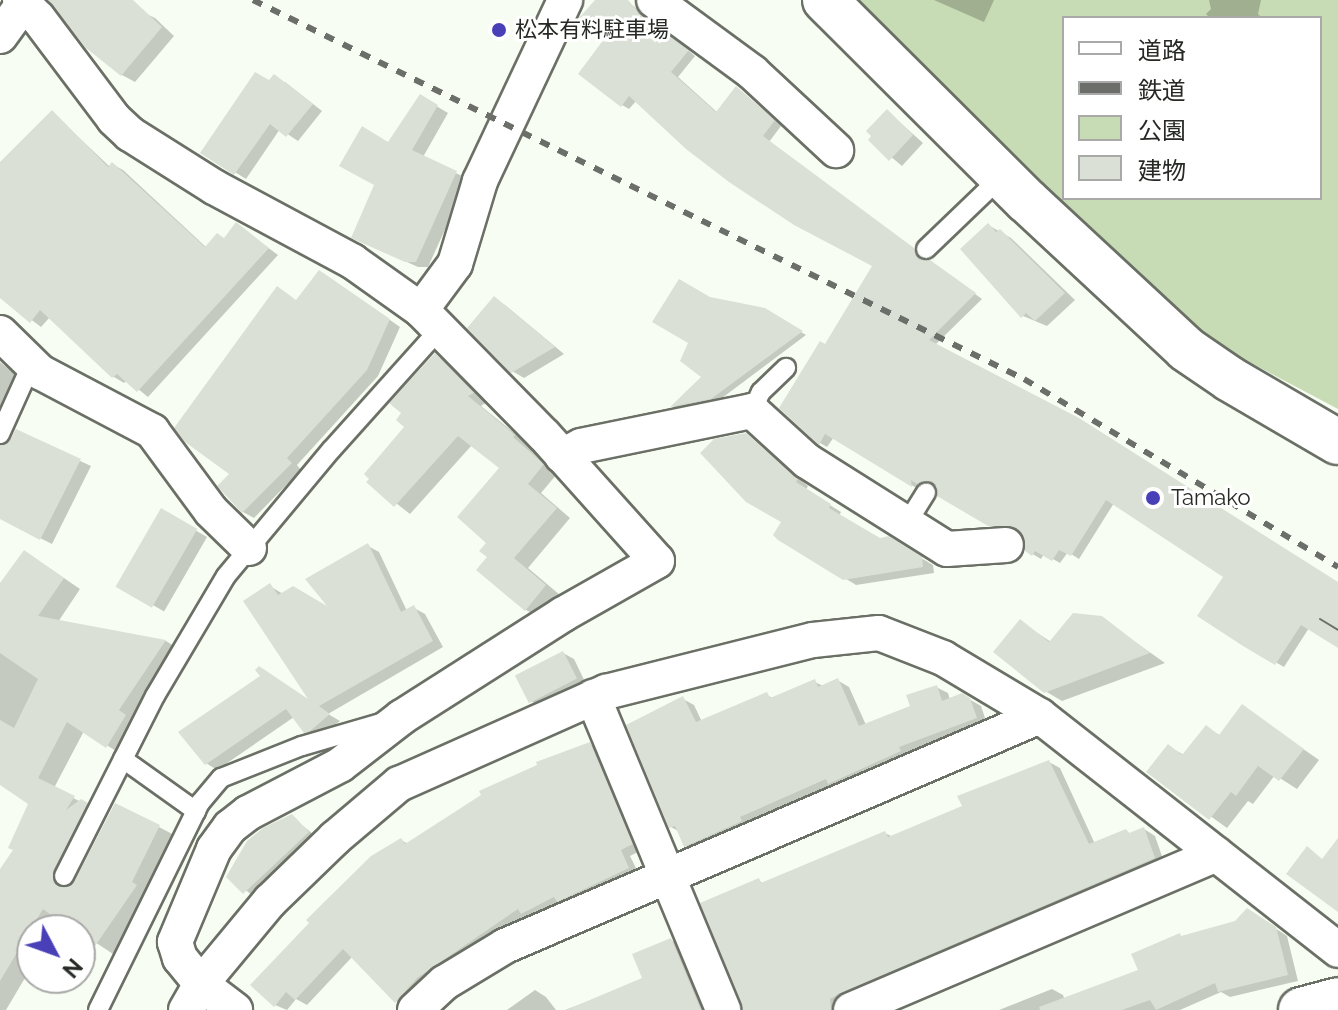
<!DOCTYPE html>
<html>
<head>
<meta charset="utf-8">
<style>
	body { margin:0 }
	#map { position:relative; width:1338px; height:1010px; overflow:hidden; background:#f7fdf2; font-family:Raleway,"Noto Sans JP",sans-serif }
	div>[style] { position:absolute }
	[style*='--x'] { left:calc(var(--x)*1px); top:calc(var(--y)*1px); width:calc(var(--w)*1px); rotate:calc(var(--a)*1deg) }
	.green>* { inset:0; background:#c7dbb5 }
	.shadow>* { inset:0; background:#0003; transform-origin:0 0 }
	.building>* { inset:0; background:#dae0d5; transform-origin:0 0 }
	.roads { filter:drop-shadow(2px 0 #6b7066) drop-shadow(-2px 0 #6b7066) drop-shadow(0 2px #6b7066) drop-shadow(0 -2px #6b7066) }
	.lane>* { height:18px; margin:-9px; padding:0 9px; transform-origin:9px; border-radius:9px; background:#fff }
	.street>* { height:34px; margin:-17px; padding:0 17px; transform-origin:17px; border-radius:17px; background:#fff }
	.secondary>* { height:44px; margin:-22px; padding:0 22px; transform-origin:22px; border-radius:22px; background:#fff }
	.tram>* { height:2px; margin:-1px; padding:0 1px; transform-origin:1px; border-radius:1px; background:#6c6f69 }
	.rail>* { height:6px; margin-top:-3px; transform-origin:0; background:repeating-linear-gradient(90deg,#6c6f69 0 10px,transparent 0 20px) }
	.dots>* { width:22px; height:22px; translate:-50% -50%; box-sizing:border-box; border:4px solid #fff; border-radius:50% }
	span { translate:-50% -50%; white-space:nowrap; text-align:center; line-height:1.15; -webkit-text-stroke:6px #fff; paint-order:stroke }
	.poi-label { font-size:22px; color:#272925 }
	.left { translate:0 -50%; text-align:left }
	.legend { position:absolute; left:1062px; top:16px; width:260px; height:184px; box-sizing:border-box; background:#fff; border:2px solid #a9a9a8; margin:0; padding:10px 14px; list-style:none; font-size:24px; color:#272925 }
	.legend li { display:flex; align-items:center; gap:16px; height:40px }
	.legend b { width:40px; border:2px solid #a9a9a8 }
	.north { position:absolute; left:16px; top:914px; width:80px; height:80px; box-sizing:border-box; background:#fff; border:2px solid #a9a9a8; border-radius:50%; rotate:131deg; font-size:22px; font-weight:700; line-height:32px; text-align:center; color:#272925 }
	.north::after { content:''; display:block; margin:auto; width:28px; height:36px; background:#4940b7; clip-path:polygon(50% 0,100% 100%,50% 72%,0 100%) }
</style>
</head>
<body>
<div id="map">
	<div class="green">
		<div style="clip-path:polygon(evenodd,854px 0,1338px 0,1338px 409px,1176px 323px,854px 0,1064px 18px,1320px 18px,1320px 198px,1064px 198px,1064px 18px)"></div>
	</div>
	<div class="shadow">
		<div style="clip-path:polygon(51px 0,116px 0,155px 18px,174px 36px,135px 82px,122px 75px)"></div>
		<div style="clip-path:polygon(597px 0,626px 0,695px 56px,678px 77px,718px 113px,743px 93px,781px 126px,769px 142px,922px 255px,924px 261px,938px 267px,982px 299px,935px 345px,1338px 583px,1338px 646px,1309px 628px,1284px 667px,1244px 644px,1226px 576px,1114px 503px,1079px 559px,1068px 552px,1060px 563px,1044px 554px,1041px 559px,1026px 550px,1022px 531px,998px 529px,939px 495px,939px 485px,927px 487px,917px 481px,918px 489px,834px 437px,827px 447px,820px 443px,826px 346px,874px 265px,637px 100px,629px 109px,622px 105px)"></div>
		<div style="clip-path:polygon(934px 0,994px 0,984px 22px)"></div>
		<div style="clip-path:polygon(1209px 0,1261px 0,1258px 14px,1262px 18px,1210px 18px,1206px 14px,1211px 9px)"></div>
		<div style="clip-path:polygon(285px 82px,322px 111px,298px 141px,280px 129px,246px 179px,203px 152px,270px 83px)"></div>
		<div style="clip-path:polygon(421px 97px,448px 113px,423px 157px,468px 179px,428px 267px,418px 267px,365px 243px,376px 185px,388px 145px)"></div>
		<div style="clip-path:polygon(887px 111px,923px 143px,902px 166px,871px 140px)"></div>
		<div style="clip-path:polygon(52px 112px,110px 167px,112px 164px,123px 170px,207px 248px,225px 240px,237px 225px,278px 255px,148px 397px,127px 380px,124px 383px,114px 377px,50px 317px,41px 327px,0 296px,0 164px)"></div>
		<div style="clip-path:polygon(988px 225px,1011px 238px,1075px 300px,1047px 326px,1023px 316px)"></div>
		<div style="clip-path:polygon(330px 278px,400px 327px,378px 376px,297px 465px,301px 470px,254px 518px,243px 512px,232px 474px,278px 288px,298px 302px)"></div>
		<div style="clip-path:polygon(494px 298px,505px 305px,564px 354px,524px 378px,512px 371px)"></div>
		<div style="clip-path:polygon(710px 299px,764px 310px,806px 335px,718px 401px,678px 410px,673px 407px,705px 376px)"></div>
		<div style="clip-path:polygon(435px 355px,450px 364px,487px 402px,481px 406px,529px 445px,557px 474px,541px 493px,570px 518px,528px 568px,560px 595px,541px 618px,526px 610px,489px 542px,502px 467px,472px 445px,410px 514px,369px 482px,407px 427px)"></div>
		<div style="clip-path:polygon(0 362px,22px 380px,0 434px)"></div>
		<div style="clip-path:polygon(16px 431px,91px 466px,52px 544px,0 518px,0 445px,7px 446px)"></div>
		<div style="clip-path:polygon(746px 435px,808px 486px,806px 490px,841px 512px,839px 516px,880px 540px,889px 539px,933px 565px,934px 573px,856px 585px,780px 538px,784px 521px)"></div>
		<div style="left:162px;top:511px;width:52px;height:86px;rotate:30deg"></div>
		<div style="clip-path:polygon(368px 546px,379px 552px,407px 611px,414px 608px,425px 614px,443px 647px,328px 714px,340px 721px,320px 737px,305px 731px,294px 717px,217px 770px,206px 763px,263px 677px,314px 704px,270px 586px,283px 594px,334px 612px)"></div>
		<div style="clip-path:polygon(42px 563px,80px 589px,58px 622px,166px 641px,182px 651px,124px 756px,84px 731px,54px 788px,104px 814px,70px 887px,159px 827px,176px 836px,153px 897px,113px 954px,60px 919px,54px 930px,32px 930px,32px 966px,6px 1010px,0 1010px,0 872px,16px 850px,31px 803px,0 782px,0 598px)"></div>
		<div style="clip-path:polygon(1101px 618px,1165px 663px,1062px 701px,1045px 691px,1021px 622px,1051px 642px)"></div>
		<div style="clip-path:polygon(563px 653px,574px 659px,587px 686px,543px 708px,531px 701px)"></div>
		<div style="clip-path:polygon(837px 680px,849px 687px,866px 725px,913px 708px,936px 687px,948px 693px,950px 700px,962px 695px,981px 706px,987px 724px,909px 753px,911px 758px,697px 852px,685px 846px,680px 832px,671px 827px,683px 699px,694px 705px,702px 722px,767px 695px,774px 699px,815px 682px,823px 686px)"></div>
		<div style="clip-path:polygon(1243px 707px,1319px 760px,1297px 789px,1275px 775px,1253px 804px,1248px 801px,1227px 828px,1149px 772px,1168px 746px,1184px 755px,1206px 727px,1221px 736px)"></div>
		<div style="clip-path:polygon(590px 744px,601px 751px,642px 850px,630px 856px,639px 874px,533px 919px,527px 916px,428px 984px,407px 1007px,396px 1001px,353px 956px,307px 1005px,296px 999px,287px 1010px,275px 1005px,401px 840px,408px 844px)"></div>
		<div style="clip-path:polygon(1049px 762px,1060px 768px,1095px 844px,1126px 831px,1131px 834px,1144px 829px,1155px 836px,1165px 865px,841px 1010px,756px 1010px,758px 880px,764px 884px,885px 833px,893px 837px,964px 807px)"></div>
		<div style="left:292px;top:817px;width:35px;height:86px;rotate:39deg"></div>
		<div style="clip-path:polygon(1258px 917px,1287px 936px,1298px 981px,1230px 997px,1221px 992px,1180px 1010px,1075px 1010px,1140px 971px,1184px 937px)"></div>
		<div style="clip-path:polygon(671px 940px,682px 947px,708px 1010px,565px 1010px,644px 980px)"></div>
		<div style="clip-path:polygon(1052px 989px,1063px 995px,1068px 1010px,999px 1010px)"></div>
		<div style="clip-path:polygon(535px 990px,546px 997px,556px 1010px,507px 1010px)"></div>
	</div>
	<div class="building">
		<div style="clip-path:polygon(48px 0,133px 0,162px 27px,121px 76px,86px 48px)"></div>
		<div style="clip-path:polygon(595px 0,628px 0,642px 16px,689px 50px,671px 72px,716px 112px,736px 86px,775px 120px,763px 136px,914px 248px,918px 258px,930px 260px,976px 293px,929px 340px,1079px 418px,1338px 582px,1338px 648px,1301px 625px,1275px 665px,1243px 646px,1197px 616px,1223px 577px,1106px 500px,1071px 556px,1059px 550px,1052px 561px,1035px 551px,1032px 556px,1025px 551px,1023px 535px,1015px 527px,988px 526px,937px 496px,937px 487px,932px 481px,917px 484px,911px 480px,912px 487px,825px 434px,819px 445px,779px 408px,820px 341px,825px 344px,872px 266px,794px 225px,729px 182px,686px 149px,629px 96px,621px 107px,578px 74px,604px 39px,579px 18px)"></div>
		<div style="clip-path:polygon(255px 72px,269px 80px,274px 74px,313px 104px,286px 137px,270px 124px,234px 175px,200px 153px)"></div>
		<div style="clip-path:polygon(420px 94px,438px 105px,412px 150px,457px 171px,416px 262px,405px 262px,351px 238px,374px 185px,339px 166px,362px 126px,388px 142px)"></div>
		<div style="clip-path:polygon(887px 109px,913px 135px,889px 161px,868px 140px,871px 136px,866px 131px)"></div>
		<div style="clip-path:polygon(52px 110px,108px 167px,112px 162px,205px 247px,217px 233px,224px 238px,236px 222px,269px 248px,137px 392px,117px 374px,112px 378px,40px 310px,30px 323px,0 298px,0 162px)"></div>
		<div style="clip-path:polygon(988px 223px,996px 232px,1000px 229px,1065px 293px,1035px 321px,1026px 313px,1021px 318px,960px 249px)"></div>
		<div style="clip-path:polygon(319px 270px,390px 319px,367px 370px,287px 458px,292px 463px,242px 513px,217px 486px,229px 474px,185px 442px,174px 428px,277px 286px,296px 300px)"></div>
		<div style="clip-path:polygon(679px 279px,710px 297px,765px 308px,803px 331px,711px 399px,670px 407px,701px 377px,680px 361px,688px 343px,652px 322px)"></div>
		<div style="clip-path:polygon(494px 296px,555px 347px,511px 373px,467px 328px)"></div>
		<div style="clip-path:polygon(435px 353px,474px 393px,468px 396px,515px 435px,513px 437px,544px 464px,528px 484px,557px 508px,514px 558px,546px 585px,525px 611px,476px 570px,487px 557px,479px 551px,486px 543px,457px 517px,499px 468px,458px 436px,394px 507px,366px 482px,369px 479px,364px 474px,404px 427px,396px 420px,401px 413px,389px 403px)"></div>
		<div style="clip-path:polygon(16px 429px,81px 459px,40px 540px,0 519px,0 446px,8px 443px)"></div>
		<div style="clip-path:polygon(746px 433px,798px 479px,796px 482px,831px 504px,829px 508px,880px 538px,889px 536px,922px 557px,923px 567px,843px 580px,778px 540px,773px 535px,781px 522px,746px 502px,700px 453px,714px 439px)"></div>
		<div style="left:161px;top:508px;width:42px;height:91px;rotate:30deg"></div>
		<div style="clip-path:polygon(368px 543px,401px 612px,414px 605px,433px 641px,319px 706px,330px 714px,309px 732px,304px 733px,286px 709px,205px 765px,178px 732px,260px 676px,255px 670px,259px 666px,308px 699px,243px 601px,270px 583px,278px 595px,293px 586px,327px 606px,305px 579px)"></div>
		<div style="clip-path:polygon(24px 550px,64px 578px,38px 616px,166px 640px,119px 710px,126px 715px,106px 748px,67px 722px,38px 778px,75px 796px,66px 810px,81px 799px,88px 803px,53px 871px,54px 882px,64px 888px,74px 882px,115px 803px,160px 825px,132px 882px,137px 885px,95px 946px,80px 935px,80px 930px,72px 930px,43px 909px,0 981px,0 869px,13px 850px,8px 848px,28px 804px,0 785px,0 720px,14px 728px,38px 679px,0 653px,0 583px)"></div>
		<div style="clip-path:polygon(1073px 613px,1102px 616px,1150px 653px,1044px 693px,993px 652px,1020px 619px,1049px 642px)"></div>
		<div style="left:563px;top:651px;width:31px;height:54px;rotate:63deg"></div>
		<div style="clip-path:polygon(838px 678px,859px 726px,910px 706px,906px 695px,937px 685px,942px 701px,962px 693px,970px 698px,977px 718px,899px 747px,901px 751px,828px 784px,826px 779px,740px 817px,742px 821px,684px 847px,675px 826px,669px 828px,626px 725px,683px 696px,696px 722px,767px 692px,770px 698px,815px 679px,818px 687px)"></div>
		<div style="clip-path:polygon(1242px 704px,1304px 749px,1279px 781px,1258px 766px,1236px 796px,1231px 792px,1209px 820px,1146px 772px,1168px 744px,1182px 755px,1206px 725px,1219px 735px)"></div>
		<div style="clip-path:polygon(590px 742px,633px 844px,621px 850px,629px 868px,557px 902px,554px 897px,521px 914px,518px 909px,417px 978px,395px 1003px,343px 949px,295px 1000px,286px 992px,274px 1007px,250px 985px,309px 923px,306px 920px,371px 856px,401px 838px,405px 844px,481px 795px,479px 791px,537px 765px,536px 762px)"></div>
		<div style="clip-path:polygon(1049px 760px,1089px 844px,1126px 829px,1129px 833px,1144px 827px,1155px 858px,843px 992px,830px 999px,831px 1010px,743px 1010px,700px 903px,759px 878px,761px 883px,885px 831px,888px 837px,962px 806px,957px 796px)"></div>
		<div style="clip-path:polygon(292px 814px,309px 832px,243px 894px,226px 877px,247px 841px,263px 828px)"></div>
		<div style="clip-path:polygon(1338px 838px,1338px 912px,1286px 874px,1307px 846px,1322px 859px)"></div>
		<div style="clip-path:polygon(1247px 908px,1276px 927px,1288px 975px,1218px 992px,1215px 983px,1156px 1010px,1150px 1000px,1122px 1010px,1040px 1010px,1039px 1007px,1138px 970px,1131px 954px,1180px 933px,1181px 936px,1235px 921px)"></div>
		<div style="clip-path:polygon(671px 938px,701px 1010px,566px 1010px,642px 978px,632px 954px)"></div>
	</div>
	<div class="roads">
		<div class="lane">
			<div style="--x:926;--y:249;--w:105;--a:-43.8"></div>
			<div style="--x:752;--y:411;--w:21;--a:-65"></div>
			<div style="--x:761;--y:392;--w:35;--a:-44"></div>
			<div style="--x:0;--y:434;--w:78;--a:-65.7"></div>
			<div style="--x:907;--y:523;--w:36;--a:-58"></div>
			<div style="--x:123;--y:759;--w:90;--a:35.5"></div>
			<div style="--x:64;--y:876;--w:202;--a:-63.2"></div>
			<div style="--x:155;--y:696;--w:139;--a:-59.4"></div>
			<div style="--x:226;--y:576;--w:165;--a:-50.2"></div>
			<div style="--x:332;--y:449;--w:159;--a:-48.1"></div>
			<div style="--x:98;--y:1010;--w:231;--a:-63.8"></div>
			<div style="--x:200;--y:803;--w:33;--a:-50"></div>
			<div style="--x:221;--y:778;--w:87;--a:-21.6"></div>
			<div style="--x:302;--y:746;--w:85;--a:-16.3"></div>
		</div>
		<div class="street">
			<div style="--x:20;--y:0;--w:25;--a:45"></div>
			<div style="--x:38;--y:18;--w:126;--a:53"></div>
			<div style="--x:114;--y:119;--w:22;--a:43"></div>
			<div style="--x:130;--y:134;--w:99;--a:32.2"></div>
			<div style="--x:214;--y:187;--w:157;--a:28.2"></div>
			<div style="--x:352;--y:261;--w:85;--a:35.4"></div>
			<div style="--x:421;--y:310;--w:175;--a:45.5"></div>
			<div style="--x:544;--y:435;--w:169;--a:48.1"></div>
			<div style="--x:657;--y:561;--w:109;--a:150.4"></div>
			<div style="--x:562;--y:615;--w:190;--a:147.5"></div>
			<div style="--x:402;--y:717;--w:78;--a:142.3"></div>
			<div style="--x:340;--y:765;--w:104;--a:152.4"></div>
			<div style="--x:248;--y:813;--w:23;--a:142"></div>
			<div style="--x:230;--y:827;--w:27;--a:126"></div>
			<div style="--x:214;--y:849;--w:101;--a:112.8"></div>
			<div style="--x:175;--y:942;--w:17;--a:73"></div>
			<div style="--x:180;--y:958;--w:33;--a:51"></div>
			<div style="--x:201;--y:984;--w:43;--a:37.4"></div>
			<div style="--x:654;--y:0;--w:122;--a:36.3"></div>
			<div style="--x:752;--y:72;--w:115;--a:42.9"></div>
			<div style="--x:0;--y:36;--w:37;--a:-54"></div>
			<div style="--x:421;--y:310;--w:57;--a:-53.5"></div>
			<div style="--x:455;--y:264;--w:87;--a:-73.2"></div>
			<div style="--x:480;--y:181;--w:200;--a:-64.8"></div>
			<div style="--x:0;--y:333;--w:56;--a:44.3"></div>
			<div style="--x:40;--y:372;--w:127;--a:27.8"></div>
			<div style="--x:152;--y:431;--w:99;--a:53.6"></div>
			<div style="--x:211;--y:511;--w:53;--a:44.2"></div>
			<div style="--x:562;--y:456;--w:21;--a:-28"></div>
			<div style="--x:581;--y:446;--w:175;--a:-11.6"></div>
			<div style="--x:752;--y:411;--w:74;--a:42.3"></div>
			<div style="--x:807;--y:461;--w:165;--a:32.2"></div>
			<div style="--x:947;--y:549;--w:59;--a:-3.9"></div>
			<div style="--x:593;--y:697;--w:339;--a:67.4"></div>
			<div style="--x:186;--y:1010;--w:30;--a:-60"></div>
			<div style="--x:201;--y:984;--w:108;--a:-50.3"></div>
			<div style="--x:270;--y:901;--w:91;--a:-44.1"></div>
			<div style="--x:335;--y:838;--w:84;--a:-40.2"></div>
			<div style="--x:399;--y:784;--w:227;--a:-24"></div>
			<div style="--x:606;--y:692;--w:213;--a:-14.1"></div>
			<div style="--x:813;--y:640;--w:66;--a:-6.1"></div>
			<div style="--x:879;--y:633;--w:69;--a:21.3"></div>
			<div style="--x:943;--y:658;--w:113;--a:30.9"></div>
			<div style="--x:1040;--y:716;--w:379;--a:38.1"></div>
			<div style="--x:415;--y:1010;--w:40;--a:-43"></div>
			<div style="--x:444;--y:983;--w:71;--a:-31.2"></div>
			<div style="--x:505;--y:946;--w:582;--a:-23.26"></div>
			<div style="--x:851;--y:1010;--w:397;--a:-23.1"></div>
		</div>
		<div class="secondary">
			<div style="--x:825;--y:0;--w:285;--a:44.9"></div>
			<div style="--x:1027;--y:201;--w:217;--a:42.9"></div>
			<div style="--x:1186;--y:349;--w:53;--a:34.3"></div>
			<div style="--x:1230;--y:379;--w:125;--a:30.3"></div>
			<div style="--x:1301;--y:1010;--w:38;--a:-15"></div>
		</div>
	</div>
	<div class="tram">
		<div style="--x:1320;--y:619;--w:21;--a:31"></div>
	</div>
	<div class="rail">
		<div style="--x:253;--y:0;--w:859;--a:26.18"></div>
		<div style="--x:1024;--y:379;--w:366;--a:30.9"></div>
	</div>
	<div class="dots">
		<div style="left:499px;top:30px;background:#4940b7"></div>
		<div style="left:1153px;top:498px;background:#4940b7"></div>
	</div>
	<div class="poi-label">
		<span class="left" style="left:515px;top:30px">松本有料駐車場</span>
		<span class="left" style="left:1171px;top:498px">Tamako</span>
	</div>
	<ul class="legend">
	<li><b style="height:10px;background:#fff"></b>道路</li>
	<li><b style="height:10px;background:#6c6f69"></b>鉄道</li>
	<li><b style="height:22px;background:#c7dbb5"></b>公園</li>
	<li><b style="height:22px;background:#dae0d5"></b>建物</li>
	</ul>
	<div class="north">N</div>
</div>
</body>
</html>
